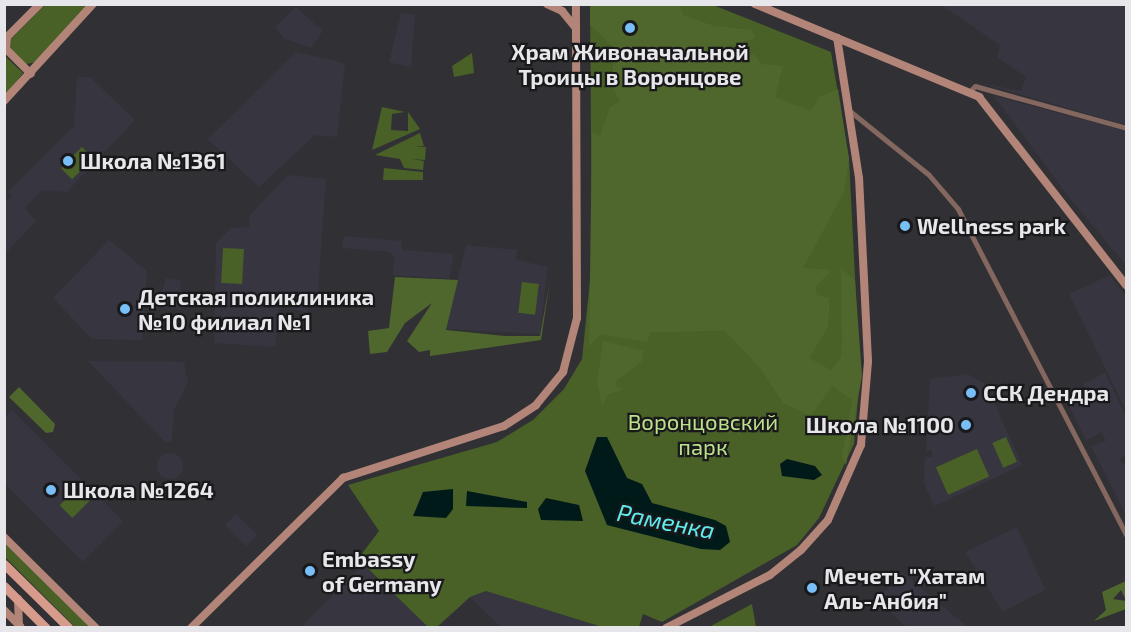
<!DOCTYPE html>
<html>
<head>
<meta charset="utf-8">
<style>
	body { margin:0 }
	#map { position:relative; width:1131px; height:632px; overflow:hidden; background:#313135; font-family:"Exo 2",sans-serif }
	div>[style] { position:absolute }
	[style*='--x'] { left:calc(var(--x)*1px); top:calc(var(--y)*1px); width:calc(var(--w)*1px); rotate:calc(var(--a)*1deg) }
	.built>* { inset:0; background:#373540; transform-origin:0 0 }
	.round { border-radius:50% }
	.green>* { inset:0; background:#496027; transform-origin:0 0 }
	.forest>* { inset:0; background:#4f672d }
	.water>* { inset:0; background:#001a1a }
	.street>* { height:5px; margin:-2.5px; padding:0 2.5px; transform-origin:2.5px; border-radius:2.5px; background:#84675f }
	.secondary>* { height:8px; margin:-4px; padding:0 4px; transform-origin:4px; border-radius:4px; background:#b38578 }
	.primary>* { height:9px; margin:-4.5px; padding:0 4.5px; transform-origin:4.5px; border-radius:4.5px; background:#d79b8b }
	.dots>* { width:16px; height:16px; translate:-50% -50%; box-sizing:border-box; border:3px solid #19191b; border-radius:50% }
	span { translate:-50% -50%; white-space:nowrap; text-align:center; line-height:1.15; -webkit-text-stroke:4.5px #19191b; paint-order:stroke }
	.poi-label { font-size:22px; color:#e7e6ea; font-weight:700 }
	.left { translate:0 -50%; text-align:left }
	.right { translate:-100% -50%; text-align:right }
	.park-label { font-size:22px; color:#bce18c }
	.water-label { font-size:24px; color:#61eaec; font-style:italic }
	.frame { position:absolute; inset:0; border:6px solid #e7e6ea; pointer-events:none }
</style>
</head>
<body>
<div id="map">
	<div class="built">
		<div style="clip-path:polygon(941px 5px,1126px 5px,1126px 125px,977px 82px,1021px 91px,1026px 77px,997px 57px,1000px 45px)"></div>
		<div style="clip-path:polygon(296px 7px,323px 31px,311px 48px,284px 38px,275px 27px)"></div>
		<div style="clip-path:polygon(401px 13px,415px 15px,411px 68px,389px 62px)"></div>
		<div style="clip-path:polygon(296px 52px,345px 63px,337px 137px,315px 135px,259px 187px,208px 139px)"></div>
		<div style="clip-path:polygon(77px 77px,90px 77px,135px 120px,67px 192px,42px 190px,25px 208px,36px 221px,5px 254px,4px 203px,13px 196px,8px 192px,74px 126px)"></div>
		<div style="clip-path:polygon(994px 96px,1126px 131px,1126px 265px,1072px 201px)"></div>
		<div style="clip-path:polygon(288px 175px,326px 179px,317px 304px,308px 304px,307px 313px,284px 306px,278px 310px,275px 347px,214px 343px,216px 243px,231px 228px,249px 227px,250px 215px)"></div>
		<div style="clip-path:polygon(344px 236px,402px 241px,402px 250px,454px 254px,449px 279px,393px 275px,395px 257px,390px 252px,342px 248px)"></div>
		<div style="clip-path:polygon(109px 240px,147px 271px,142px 340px,92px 339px,53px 298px)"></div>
		<div style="clip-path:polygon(466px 245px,517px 250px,516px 260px,548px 267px,540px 334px,446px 329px)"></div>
		<div style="clip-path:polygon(1110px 275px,1126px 297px,1126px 410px,1069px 294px)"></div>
		<div style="clip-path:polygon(166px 278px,181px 280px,179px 309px,157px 308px)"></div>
		<div style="clip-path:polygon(88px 361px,184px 362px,188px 382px,174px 410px,172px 441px,165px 442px)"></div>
		<div style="clip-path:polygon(1105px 373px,1126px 416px,1126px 454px,1119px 459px,1126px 467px,1126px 515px,1091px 446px,1106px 441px,1102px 433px,1112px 427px,1086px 440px,1067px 402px,1086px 390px,1083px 384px)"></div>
		<div style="clip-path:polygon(968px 374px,986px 385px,1022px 465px,934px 506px,924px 483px,925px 457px,932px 457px,932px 451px,926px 450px,930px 379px)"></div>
		<div style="clip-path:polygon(12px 410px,123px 521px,83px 562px,5px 484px,4px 418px)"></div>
		<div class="round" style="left:157px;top:453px;width:26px;height:26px"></div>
		<div style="left:236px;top:514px;width:30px;height:16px;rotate:44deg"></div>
		<div style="clip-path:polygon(1017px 527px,1045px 590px,1003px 612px,965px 552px)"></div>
		<div style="clip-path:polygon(363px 565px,428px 627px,301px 627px)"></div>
		<div style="clip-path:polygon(902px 573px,968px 627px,906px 627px,878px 599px)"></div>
		<div style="clip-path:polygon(486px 591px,602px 627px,501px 627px,470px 597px)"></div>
	</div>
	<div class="green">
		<div style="clip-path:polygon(45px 5px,88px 5px,38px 62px,26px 64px,10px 50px,11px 39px)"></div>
		<div style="clip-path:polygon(590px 5px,713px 5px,831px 52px,849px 159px,860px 375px,854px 444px,819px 518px,797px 545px,662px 622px,643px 614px,639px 627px,602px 627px,486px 591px,470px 597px,437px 627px,428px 627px,358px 559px,379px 531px,348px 485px,497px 442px,533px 420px,564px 389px,582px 359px,592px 261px)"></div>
		<div style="clip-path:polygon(472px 53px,474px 73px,454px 77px,452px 66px)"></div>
		<div style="clip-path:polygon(5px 56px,23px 73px,5px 97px)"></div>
		<div style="clip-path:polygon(382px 107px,405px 112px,392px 114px,391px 130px,408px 131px,408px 112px,420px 129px,372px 150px)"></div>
		<div style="clip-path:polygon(420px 133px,424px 146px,413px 146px,426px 147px,425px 160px,412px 159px,424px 161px,423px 170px,404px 168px,400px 159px,375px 155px)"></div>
		<div style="left:82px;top:147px;width:16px;height:30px;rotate:45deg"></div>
		<div style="clip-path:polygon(384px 168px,423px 172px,423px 180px,383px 180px)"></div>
		<div style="left:223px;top:248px;width:21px;height:35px;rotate:3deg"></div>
		<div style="left:522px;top:282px;width:17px;height:31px;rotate:7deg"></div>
		<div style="left:1006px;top:437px;width:27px;height:15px;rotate:66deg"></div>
		<div style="left:977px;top:449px;width:30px;height:45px;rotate:66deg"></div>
		<div style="left:83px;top:482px;width:18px;height:33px;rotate:45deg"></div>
		<div style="clip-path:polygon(4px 540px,92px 627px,75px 627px,5px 557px)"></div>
		<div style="clip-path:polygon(752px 604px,756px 627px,709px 627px)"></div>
	</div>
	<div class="forest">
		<div style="clip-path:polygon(661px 5px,680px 5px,683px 15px,714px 26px,753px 30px,755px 38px,721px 48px,720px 54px,736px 61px,754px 54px,761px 64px,783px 66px,775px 97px,811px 111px,819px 97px,838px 89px,849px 159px,844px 192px,803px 268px,832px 270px,815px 287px,817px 295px,829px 298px,829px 316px,827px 329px,809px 358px,831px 370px,841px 357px,842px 342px,841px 268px,855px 281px,862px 376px,846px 465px,842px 457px,852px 400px,832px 386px,811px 416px,783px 403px,760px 368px,725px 331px,651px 332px,647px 342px,600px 334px,589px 347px,592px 132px,600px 136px,610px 107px,620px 101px,612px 87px,614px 48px,590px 25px,590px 5px)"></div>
		<div style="clip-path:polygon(395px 277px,458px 280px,446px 330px,505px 336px,540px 336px,550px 280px,541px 340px,430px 356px,430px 350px,419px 352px,407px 341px,432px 303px,405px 323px,387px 352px,370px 354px,368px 331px,389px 328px)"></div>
		<div style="clip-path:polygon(603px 341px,644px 351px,642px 361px,616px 381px,617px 388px,624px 389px,609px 394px,602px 406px,597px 383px)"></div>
		<div style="clip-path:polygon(19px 387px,55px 424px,53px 432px,46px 433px,9px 397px)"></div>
		<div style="clip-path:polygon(1126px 581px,1126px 600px,1121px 590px,1113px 599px,1126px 601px,1126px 609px,1094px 621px,1106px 610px,1102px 592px)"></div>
	</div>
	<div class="water">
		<div style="clip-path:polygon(597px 437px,607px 437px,627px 478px,642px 484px,652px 503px,715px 520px,726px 526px,730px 542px,720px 550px,701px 549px,607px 525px,585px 471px)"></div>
		<div style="clip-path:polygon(787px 459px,815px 466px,822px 475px,814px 480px,782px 476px,780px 464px)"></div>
		<div style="clip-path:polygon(453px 489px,453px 509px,446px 518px,413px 516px,423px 492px)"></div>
		<div style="clip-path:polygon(467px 491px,527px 502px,527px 508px,466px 506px)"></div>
		<div style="clip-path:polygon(546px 498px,579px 505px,583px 521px,541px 520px,538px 509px)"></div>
	</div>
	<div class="street">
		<div style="--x:970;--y:91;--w:7;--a:-45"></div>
		<div style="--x:975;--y:86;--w:157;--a:15.5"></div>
		<div style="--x:851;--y:112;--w:100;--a:38.9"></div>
		<div style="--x:929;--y:175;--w:45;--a:49.5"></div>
		<div style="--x:958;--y:209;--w:367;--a:62.7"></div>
	</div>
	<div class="secondary">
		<div style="--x:547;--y:4;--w:17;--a:25"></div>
		<div style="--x:562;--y:11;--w:22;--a:51"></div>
		<div style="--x:755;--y:4;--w:243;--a:22.5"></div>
		<div style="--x:979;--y:97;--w:239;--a:52"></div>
		<div style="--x:7;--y:38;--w:11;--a:95"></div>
		<div style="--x:6;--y:49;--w:35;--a:45"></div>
		<div style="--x:4;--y:40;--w:51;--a:-45"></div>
		<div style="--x:4;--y:101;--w:132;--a:-47.5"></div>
		<div style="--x:4;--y:537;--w:129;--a:44.7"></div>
		<div style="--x:18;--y:599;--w:27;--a:88"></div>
		<div style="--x:4;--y:610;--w:23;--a:45"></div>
		<div style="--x:191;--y:628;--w:214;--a:-44.6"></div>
		<div style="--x:343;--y:478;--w:169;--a:-17.9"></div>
		<div style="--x:504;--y:426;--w:38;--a:-33"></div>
		<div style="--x:536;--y:405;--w:43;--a:-50.7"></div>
		<div style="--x:563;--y:372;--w:56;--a:-75.5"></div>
		<div style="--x:577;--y:318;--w:314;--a:-90.2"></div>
		<div style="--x:666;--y:628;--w:117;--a:-27"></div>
		<div style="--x:770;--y:575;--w:40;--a:-39"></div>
		<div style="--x:801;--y:550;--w:40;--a:-48"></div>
		<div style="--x:828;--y:520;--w:82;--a:-66.3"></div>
		<div style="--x:861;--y:445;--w:84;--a:-85.2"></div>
		<div style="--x:868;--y:361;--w:183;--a:-92.8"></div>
		<div style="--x:859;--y:178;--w:142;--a:-98.9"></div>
	</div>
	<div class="primary">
		<div style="--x:4;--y:564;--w:91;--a:44.6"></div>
		<div style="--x:4;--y:586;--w:59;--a:45"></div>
	</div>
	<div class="dots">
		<div style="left:630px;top:28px;background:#78bff7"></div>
		<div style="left:68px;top:161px;background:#78bff7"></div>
		<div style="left:905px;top:226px;background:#78bff7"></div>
		<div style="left:125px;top:309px;background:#78bff7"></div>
		<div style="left:971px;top:393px;background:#78bff7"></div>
		<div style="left:966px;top:425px;background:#78bff7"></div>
		<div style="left:51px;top:490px;background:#78bff7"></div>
		<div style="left:310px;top:571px;background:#78bff7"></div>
		<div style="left:812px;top:588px;background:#78bff7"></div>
	</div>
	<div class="poi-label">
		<span style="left:630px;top:64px">Храм Живоначальной<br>Троицы в Воронцове</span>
		<span class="left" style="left:80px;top:161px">Школа №1361</span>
		<span class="left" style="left:917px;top:226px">Wellness park</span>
		<span class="left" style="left:138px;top:309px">Детская поликлиника<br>№10 филиал №1</span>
		<span class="left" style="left:983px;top:393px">ССК Дендра</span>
		<span class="right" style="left:954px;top:425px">Школа №1100</span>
		<span class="left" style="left:63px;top:490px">Школа №1264</span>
		<span class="left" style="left:322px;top:571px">Embassy<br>of Germany</span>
		<span class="left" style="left:824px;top:588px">Мечеть "Хатам<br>Аль-Анбия"</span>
	</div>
	<div class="park-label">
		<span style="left:703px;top:434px">Воронцовский<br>парк</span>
	</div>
	<div class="water-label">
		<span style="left:666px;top:521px;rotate:11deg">Раменка</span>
	</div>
	<div class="frame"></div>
</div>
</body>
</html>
